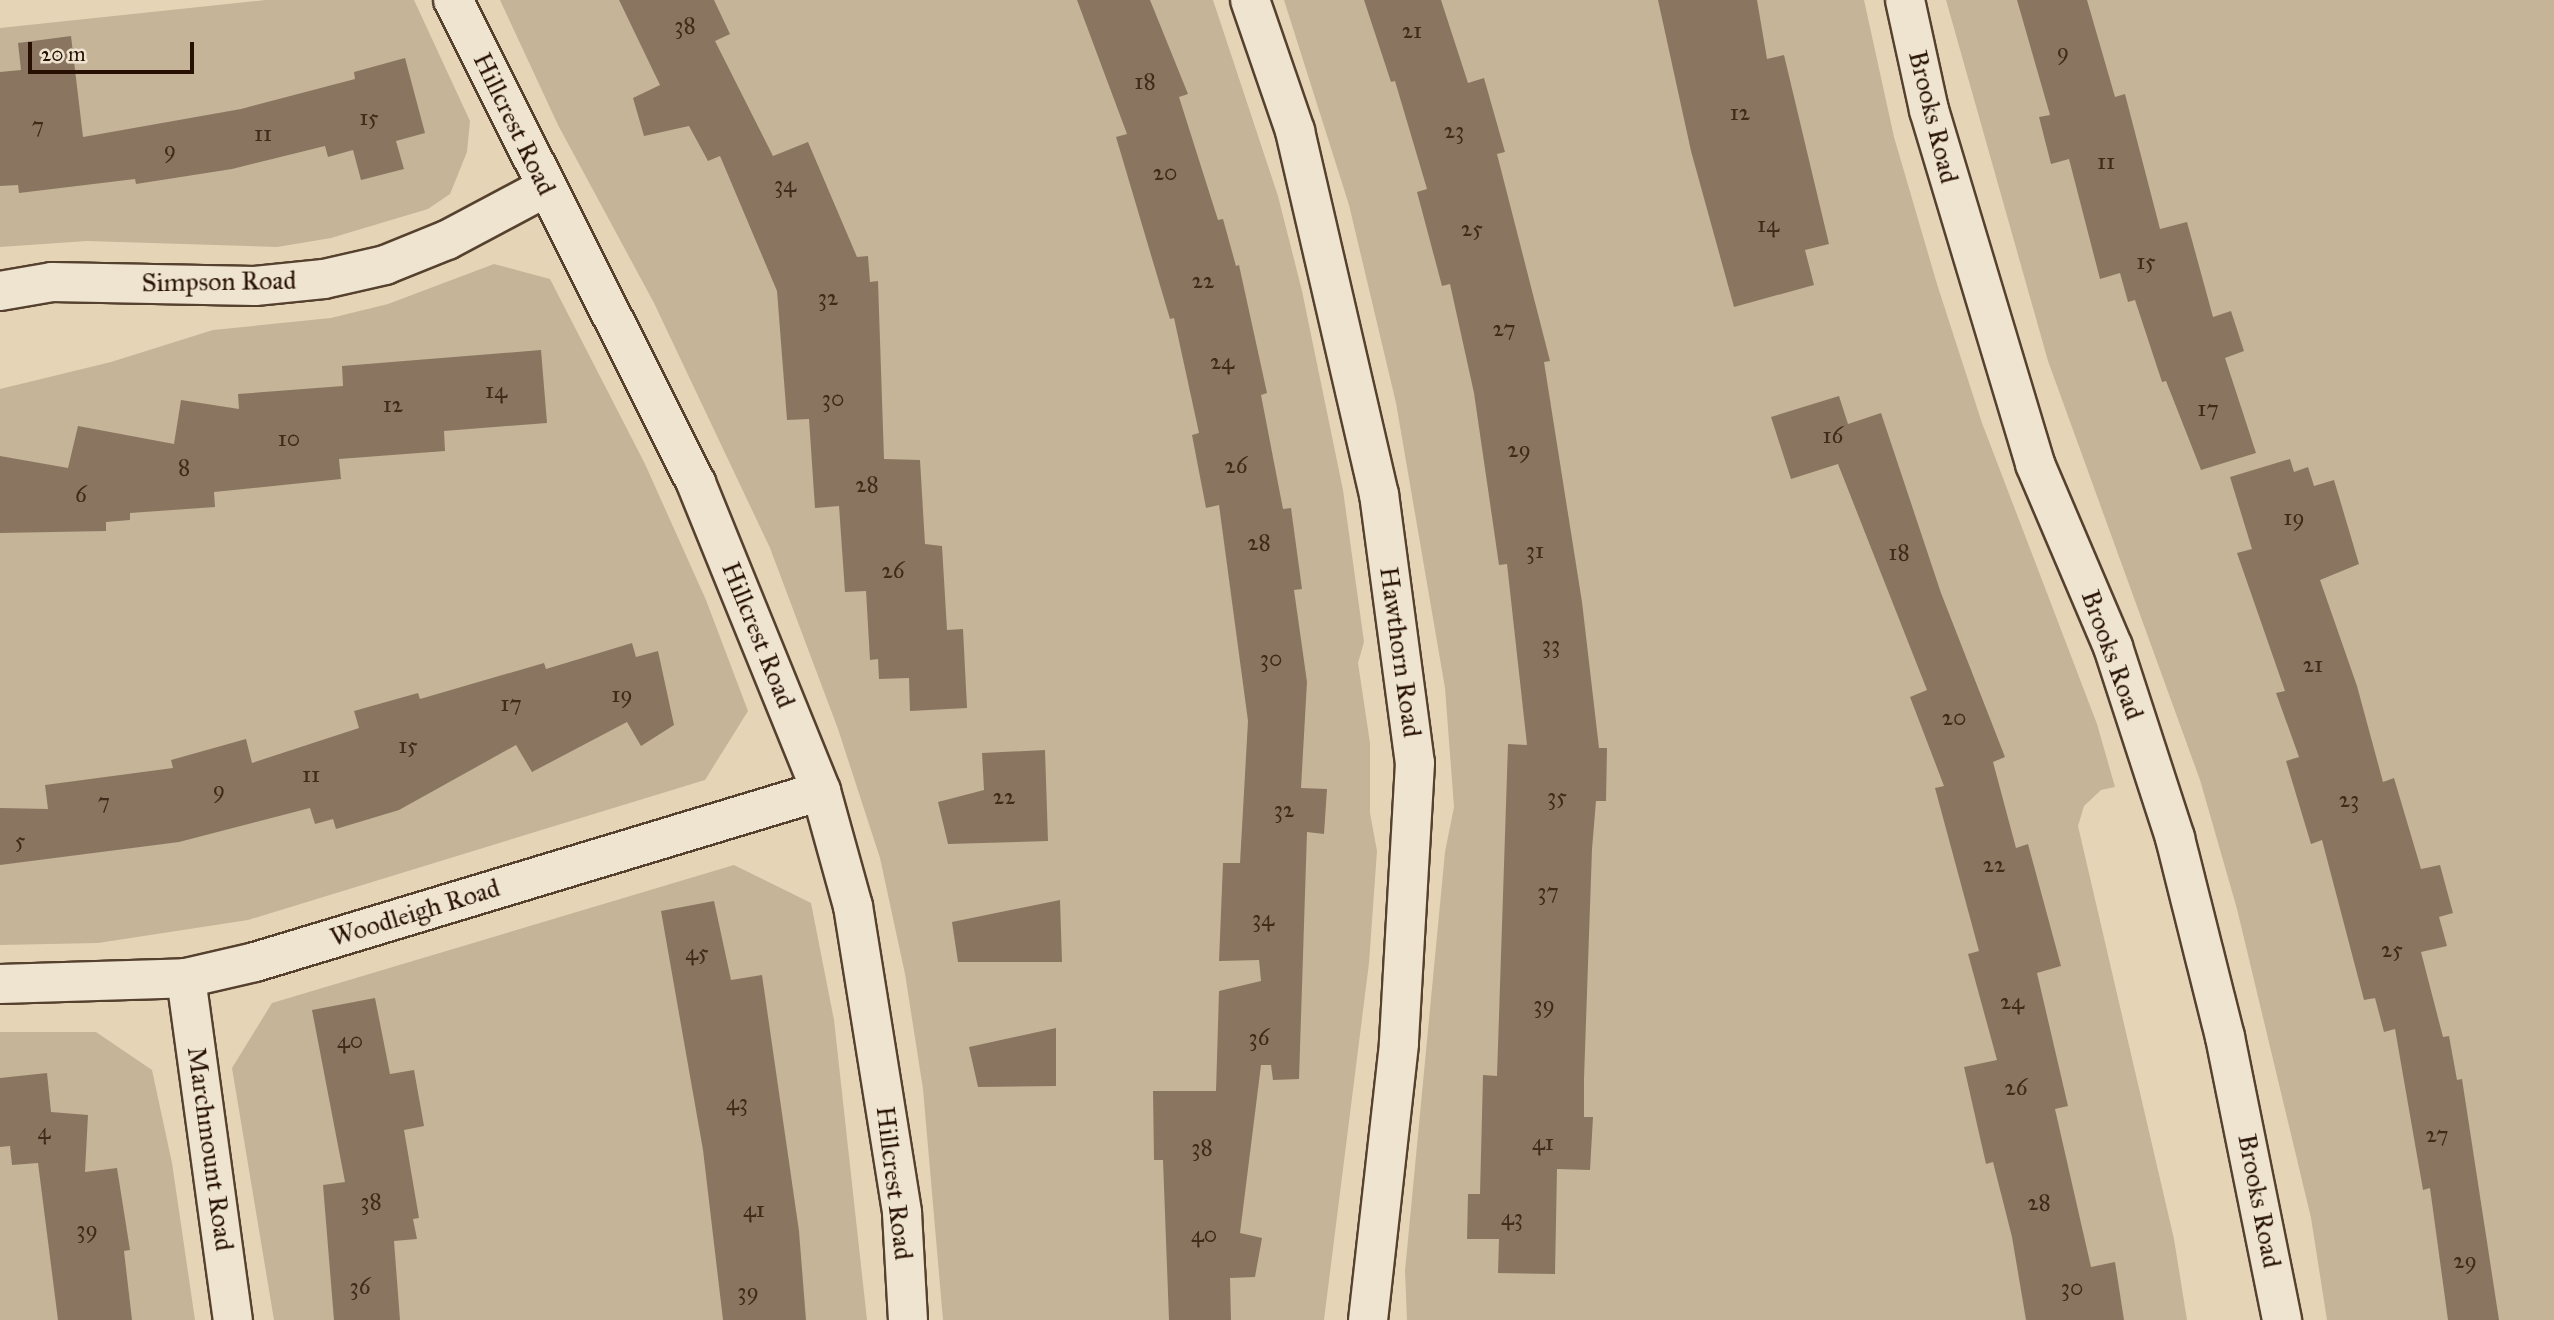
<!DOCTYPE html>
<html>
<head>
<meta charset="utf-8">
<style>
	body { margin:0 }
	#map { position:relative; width:2554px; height:1320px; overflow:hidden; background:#e5d5b6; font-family:"IM FELL Great Primer",serif }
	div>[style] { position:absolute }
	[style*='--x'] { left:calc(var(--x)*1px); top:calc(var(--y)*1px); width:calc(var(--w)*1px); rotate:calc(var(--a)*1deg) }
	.green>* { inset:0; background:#c5b497 }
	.building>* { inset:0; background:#8a7660 }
	.roads { filter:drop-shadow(2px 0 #56412f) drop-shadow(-2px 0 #56412f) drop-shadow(0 2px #56412f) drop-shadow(0 -2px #56412f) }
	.minor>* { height:38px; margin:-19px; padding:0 19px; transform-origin:19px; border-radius:19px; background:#eee4d0 }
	span { translate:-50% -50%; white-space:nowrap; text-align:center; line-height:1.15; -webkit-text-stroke:5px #eee4d0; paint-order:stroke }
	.number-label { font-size:23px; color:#402a1a }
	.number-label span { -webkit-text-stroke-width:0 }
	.street-label { font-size:26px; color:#271002 }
	.scale { position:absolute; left:28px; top:42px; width:166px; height:32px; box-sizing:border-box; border:4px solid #271002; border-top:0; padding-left:9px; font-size:21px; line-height:24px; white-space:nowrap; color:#271002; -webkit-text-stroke:5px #eee4d0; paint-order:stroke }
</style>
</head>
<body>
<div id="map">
	<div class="green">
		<div style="clip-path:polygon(266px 0,414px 0,470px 121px,467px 152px,450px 194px,428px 209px,331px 238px,277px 247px,87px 241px,0 247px,0 28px)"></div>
		<div style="clip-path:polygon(500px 0,1213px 0,1278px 196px,1302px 291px,1343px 490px,1364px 642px,1358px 663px,1370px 743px,1370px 813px,1377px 851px,1369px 963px,1324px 1320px,943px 1320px,923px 1089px,905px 974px,880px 858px,838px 729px,770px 548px,654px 303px,558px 125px)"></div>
		<div style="clip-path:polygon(1284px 0,1864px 0,1894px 137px,1937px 284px,1982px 423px,2097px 724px,2115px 787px,2101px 790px,2084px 806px,2078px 826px,2174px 1239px,2187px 1320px,1407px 1320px,1405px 1271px,1445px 852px,1454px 807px,1445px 688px,1396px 403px,1349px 205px)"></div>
		<div style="clip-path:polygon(1946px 0,2554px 0,2554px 1320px,2327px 1320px,2311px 1218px,2237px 909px,2200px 780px,2048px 361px)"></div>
		<div style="clip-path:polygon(494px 264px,550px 279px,645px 464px,706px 600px,748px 711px,705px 780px,248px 920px,98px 943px,0 945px,0 389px,111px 362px,213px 330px,331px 318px,388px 304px)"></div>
		<div style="clip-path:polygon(734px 865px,811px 903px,834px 1020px,867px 1320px,274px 1320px,232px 1068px,272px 1003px)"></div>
		<div style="clip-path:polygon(0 1032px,96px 1032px,152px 1070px,172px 1163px,195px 1320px,0 1320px)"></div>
	</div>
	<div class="building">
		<div style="clip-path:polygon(619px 0,714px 0,730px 34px,715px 41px,773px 156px,808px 142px,857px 257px,868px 256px,870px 282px,878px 281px,884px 459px,920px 460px,925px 544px,942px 546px,947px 630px,963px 629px,967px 708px,910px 711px,909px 678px,879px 679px,878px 659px,870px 660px,866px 591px,845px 592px,839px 506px,815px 508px,809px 419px,787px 420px,777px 291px,720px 156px,708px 161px,689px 126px,644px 136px,633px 98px,660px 85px)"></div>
		<div style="clip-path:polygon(1077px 0,1150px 0,1188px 94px,1179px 97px,1218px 220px,1223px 219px,1236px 266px,1239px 265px,1267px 393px,1261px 395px,1283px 509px,1291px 508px,1302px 589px,1294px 590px,1307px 682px,1301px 788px,1327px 789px,1324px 834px,1307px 832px,1299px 1079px,1273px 1080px,1271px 1065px,1261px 1065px,1240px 1233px,1262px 1238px,1255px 1277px,1230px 1278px,1231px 1320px,1169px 1320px,1163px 1160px,1154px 1160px,1153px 1091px,1216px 1091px,1219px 991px,1261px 981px,1259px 960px,1219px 961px,1223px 863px,1240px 863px,1248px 721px,1219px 505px,1206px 508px,1192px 435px,1199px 433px,1174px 318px,1170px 319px,1116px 137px,1127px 134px)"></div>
		<div style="clip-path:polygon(1364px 0,1441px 0,1468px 83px,1484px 78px,1505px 152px,1497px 154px,1550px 361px,1544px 362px,1582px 602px,1599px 748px,1607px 748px,1606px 801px,1596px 801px,1592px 849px,1584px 1079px,1584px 1117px,1593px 1117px,1590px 1170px,1557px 1169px,1555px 1274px,1498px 1273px,1499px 1239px,1467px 1239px,1468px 1194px,1480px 1194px,1483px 1075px,1497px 1076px,1508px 744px,1527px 745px,1507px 564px,1499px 565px,1474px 393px,1450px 284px,1442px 286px,1417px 192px,1427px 189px,1395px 81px,1391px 82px)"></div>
		<div style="clip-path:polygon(1658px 0,1757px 0,1767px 59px,1784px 55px,1829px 244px,1805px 250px,1814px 285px,1734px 307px,1691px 151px)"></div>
		<div style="clip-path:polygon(2017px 0,2087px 0,2115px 97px,2125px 94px,2160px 229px,2187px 222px,2213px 317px,2231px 311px,2244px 351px,2225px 358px,2256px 453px,2201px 470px,2166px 381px,2162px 382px,2135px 300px,2128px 302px,2120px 273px,2100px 279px,2069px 159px,2051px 164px,2039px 117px,2050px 115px)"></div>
		<div style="clip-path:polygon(71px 36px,83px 137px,241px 109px,355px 79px,354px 72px,405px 58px,425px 133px,396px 141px,404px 169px,361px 180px,353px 150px,328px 157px,325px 146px,232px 169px,136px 184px,135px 179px,19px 193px,18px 185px,0 186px,0 72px,21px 70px,18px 43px)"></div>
		<div style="clip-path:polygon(541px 350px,547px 423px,444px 431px,445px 451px,339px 459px,341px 479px,214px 492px,215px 507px,130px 513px,130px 520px,106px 522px,106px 531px,0 533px,0 456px,68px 468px,78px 426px,174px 444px,181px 400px,239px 409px,238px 394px,343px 386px,342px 366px)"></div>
		<div style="clip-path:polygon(1839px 396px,1848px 424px,1881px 413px,1941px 593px,2005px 757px,1993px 762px,2016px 848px,2028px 844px,2061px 966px,2037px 973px,2068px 1106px,2055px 1109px,2091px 1267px,2115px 1262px,2124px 1320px,2026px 1320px,2012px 1237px,1993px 1162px,1986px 1164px,1964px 1067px,1997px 1060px,1968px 954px,1979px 951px,1935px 788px,1944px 786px,1910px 697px,1927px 690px,1838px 464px,1791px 479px,1771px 417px)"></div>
		<div style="clip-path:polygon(2290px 459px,2294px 472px,2308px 467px,2314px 486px,2334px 480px,2359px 564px,2320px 580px,2357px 686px,2383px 782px,2394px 778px,2421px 869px,2440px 865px,2453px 913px,2439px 917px,2447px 946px,2421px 952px,2443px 1037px,2449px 1036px,2457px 1080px,2462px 1079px,2499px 1320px,2448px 1320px,2430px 1188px,2423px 1190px,2395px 1029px,2384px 1032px,2375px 998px,2364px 1000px,2322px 840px,2311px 844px,2286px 761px,2299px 757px,2276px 693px,2285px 691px,2237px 553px,2252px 549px,2230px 477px)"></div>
		<div style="clip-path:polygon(632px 643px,636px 657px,658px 651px,674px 725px,641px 746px,627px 722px,532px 772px,516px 745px,399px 810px,336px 829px,333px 819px,315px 824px,310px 808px,179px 842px,0 865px,0 808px,48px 809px,45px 785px,173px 768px,171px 760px,246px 739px,252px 763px,359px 728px,354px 711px,418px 693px,420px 699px,544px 663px,546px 669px)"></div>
		<div style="clip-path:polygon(1045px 750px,1048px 841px,948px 844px,938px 802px,984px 790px,982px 753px)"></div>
		<div style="clip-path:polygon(1060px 900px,1062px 962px,958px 962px,952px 922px)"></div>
		<div style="clip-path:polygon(714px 901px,731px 980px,762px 975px,799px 1231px,806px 1320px,723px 1320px,703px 1150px,661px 911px)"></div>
		<div style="clip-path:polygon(375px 998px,390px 1074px,414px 1070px,424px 1126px,404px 1130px,419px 1218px,413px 1219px,417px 1239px,394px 1241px,400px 1320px,334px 1320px,323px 1185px,345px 1182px,312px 1010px)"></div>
		<div style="clip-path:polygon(1056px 1028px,1056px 1086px,978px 1087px,969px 1047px)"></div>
		<div style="clip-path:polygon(47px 1073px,51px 1112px,88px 1115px,85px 1172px,117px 1168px,130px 1250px,124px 1251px,132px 1320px,58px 1320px,38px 1163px,12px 1165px,10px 1146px,0 1147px,0 1078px)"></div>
	</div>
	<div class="roads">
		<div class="minor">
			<div style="--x:453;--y:0;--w:541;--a:63.29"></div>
			<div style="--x:696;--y:483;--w:332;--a:67.9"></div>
			<div style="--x:821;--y:791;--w:119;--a:74.5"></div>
			<div style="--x:853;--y:906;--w:311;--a:80.9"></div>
			<div style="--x:902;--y:1213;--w:107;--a:86.8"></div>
			<div style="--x:1250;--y:0;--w:139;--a:71"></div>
			<div style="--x:1295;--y:131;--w:373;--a:77"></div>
			<div style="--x:1379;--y:494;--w:271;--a:82.4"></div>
			<div style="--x:1415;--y:763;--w:281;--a:93.3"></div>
			<div style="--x:1399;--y:1044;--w:278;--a:96.4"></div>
			<div style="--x:1905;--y:0;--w:113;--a:77.7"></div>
			<div style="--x:1929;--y:110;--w:370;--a:73.3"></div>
			<div style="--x:2035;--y:464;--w:199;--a:66.9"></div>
			<div style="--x:2113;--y:647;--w:201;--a:72"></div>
			<div style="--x:2175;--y:838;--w:205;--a:75.9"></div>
			<div style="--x:2225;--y:1037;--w:289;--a:78.6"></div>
			<div style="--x:0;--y:291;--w:53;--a:-9.8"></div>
			<div style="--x:52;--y:282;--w:203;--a:1.1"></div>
			<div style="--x:255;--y:286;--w:69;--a:-5.8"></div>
			<div style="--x:324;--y:279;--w:63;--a:-12.9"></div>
			<div style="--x:385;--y:265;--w:67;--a:-22"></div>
			<div style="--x:447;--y:240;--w:111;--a:-28"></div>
			<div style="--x:186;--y:978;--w:345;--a:82.2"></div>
			<div style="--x:0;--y:984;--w:186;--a:-1.8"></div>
			<div style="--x:186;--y:978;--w:71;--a:-13.1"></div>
			<div style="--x:255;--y:962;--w:591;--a:-16.81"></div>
		</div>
	</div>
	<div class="number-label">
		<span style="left:685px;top:25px">38</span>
		<span style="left:1412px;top:30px">21</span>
		<span style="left:2063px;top:51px">9</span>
		<span style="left:1145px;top:81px">18</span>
		<span style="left:1740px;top:112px">12</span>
		<span style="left:369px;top:117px">15</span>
		<span style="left:38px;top:125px">7</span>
		<span style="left:1454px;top:130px">23</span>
		<span style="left:263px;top:133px">11</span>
		<span style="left:170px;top:149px">9</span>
		<span style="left:2106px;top:161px">11</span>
		<span style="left:1165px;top:172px">20</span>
		<span style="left:785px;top:184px">34</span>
		<span style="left:1768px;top:224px">14</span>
		<span style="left:1472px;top:228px">25</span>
		<span style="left:2146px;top:261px">15</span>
		<span style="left:1203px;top:280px">22</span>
		<span style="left:828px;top:297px">32</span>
		<span style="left:1504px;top:328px">27</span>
		<span style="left:1222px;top:361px">24</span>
		<span style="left:496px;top:390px">14</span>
		<span style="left:833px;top:398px">30</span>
		<span style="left:393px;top:404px">12</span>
		<span style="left:2208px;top:408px">17</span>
		<span style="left:1833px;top:435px">16</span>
		<span style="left:289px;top:438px">10</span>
		<span style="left:1519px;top:449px">29</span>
		<span style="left:1236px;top:465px">26</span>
		<span style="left:184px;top:467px">8</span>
		<span style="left:867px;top:484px">28</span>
		<span style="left:81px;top:494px">6</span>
		<span style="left:2294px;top:517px">19</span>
		<span style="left:1259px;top:542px">28</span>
		<span style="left:1535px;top:550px">31</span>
		<span style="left:1899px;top:552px">18</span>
		<span style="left:893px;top:570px">26</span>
		<span style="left:1551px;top:644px">33</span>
		<span style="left:1271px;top:658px">30</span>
		<span style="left:2313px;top:664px">21</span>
		<span style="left:622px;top:694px">19</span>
		<span style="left:511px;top:703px">17</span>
		<span style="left:1954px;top:717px">20</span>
		<span style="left:408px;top:745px">15</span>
		<span style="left:311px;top:774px">11</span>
		<span style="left:219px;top:789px">9</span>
		<span style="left:1004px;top:796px">22</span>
		<span style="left:1557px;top:796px">35</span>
		<span style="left:2349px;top:799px">23</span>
		<span style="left:104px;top:801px">7</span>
		<span style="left:1284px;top:809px">32</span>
		<span style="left:20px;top:840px">5</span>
		<span style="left:1994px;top:864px">22</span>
		<span style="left:1548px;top:891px">37</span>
		<span style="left:1263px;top:918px">34</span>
		<span style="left:2392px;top:949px">25</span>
		<span style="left:697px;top:952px">45</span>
		<span style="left:2012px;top:1001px">24</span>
		<span style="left:1544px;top:1004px">39</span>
		<span style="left:1259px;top:1037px">36</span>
		<span style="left:350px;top:1040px">40</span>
		<span style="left:2016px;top:1087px">26</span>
		<span style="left:737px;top:1102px">43</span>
		<span style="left:44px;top:1131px">4</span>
		<span style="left:2437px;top:1134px">27</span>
		<span style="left:1543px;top:1142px">41</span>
		<span style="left:1202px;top:1147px">38</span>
		<span style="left:371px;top:1201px">38</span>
		<span style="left:2039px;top:1202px">28</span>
		<span style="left:754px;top:1209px">41</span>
		<span style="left:1512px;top:1217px">43</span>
		<span style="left:87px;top:1229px">39</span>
		<span style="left:1204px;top:1234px">40</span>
		<span style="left:2465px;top:1260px">29</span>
		<span style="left:360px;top:1286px">36</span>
		<span style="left:2072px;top:1287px">30</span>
		<span style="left:748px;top:1291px">39</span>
	</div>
	<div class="street-label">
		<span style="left:1933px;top:117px;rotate:76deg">Brooks Road</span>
		<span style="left:514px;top:124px;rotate:64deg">Hillcrest Road</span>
		<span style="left:219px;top:282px;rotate:-1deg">Simpson Road</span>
		<span style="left:758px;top:635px;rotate:68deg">Hillcrest Road</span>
		<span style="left:1400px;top:652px;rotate:82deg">Hawthorn Road</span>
		<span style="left:2112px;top:655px;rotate:70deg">Brooks Road</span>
		<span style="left:415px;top:913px;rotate:-17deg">Woodleigh Road</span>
		<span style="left:210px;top:1149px;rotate:82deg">Marchmount Road</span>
		<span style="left:894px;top:1183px;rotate:83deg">Hillcrest Road</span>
		<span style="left:2259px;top:1201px;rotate:79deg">Brooks Road</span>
	</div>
	<div class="scale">20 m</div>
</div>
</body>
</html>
